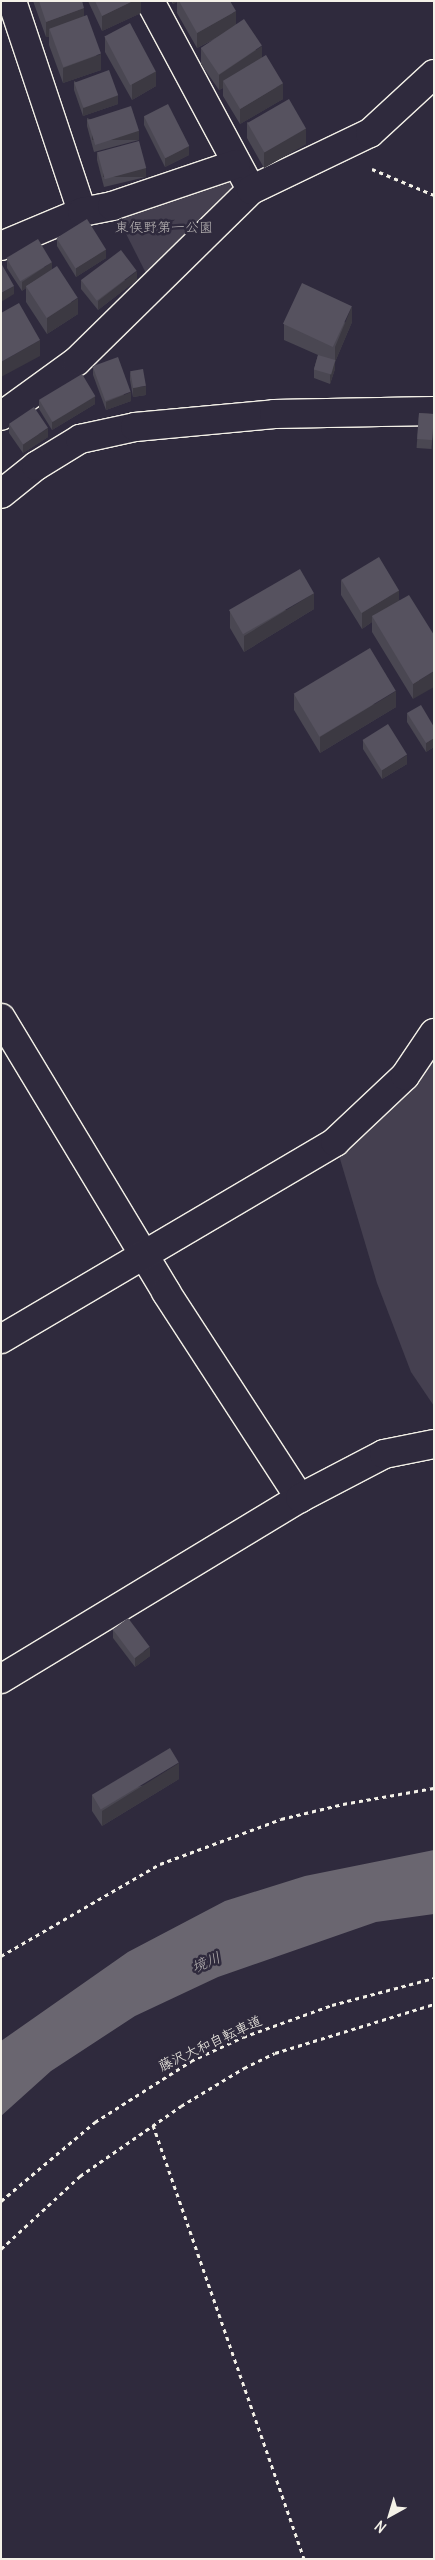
<!DOCTYPE html>
<html>
<head>
<meta charset="utf-8">
<style>
	body { margin:0 }
	#map { position:relative; width:435px; height:2560px; overflow:hidden; background:#2f2a3d; font-family:Delius,"Klee One",sans-serif }
	div>[style] { position:absolute }
	[style*='--x'] { left:calc(var(--x)*1px); top:calc(var(--y)*1px); width:calc(var(--w)*1px); rotate:calc(var(--a)*1deg) }
	.green>* { inset:0; background:#454050 }
	.water>* { inset:0; background:#6a6670 }
	.path>* { height:3px; margin-top:-1.5px; transform-origin:0; background:repeating-linear-gradient(90deg,#f4f1e8 0 4px,transparent 0 8px) }
	.roads { filter:drop-shadow(1px 0 #f4f1e8) drop-shadow(-1px 0 #f4f1e8) drop-shadow(0 1px #f4f1e8) drop-shadow(0 -1px #f4f1e8) }
	.minor>* { height:28px; margin:-14px; padding:0 14px; transform-origin:14px; border-radius:14px; background:#2f2a3d }
	.wall>* { inset:0; background:#4a4752; transform-origin:0 0 }
	.shaded-wall>* { inset:0; background:#3c3942; transform-origin:0 0 }
	.building>* { inset:0; background:#56525f; transform-origin:0 0 }
	span { translate:-50% -50%; white-space:nowrap; text-align:center; line-height:1.15; -webkit-text-stroke:5px #2f2a3d; paint-order:stroke }
	.park-label { font-size:14px; color:#b7b3b3 }
	.street-label { font-size:14px; color:#f4f1e8 }
	.water-label { font-size:15px; color:#b6b2b2; font-style:italic }
	.frame { position:absolute; inset:0; border:2px solid #f4f1e8; pointer-events:none }
	.north { position:absolute; left:365px; top:2490px; width:50px; height:50px; -webkit-text-stroke:4px #2f2a3d; paint-order:stroke; rotate:219deg; font-size:14px; font-weight:700; line-height:20px; text-align:center; color:#f4f1e8 }
	.north::after { content:''; display:block; margin:auto; width:18px; height:22px; background:#f4f1e8; clip-path:polygon(50% 0,100% 100%,50% 72%,0 100%) }
</style>
</head>
<body>
<div id="map">
	<div class="green">
		<div style="clip-path:polygon(236px 164px,251px 190px,154px 289px,112px 206px)"></div>
		<div style="clip-path:polygon(434px 1033px,434px 1406px,411px 1372px,377px 1283px,335px 1142px)"></div>
	</div>
	<div class="water">
		<div style="clip-path:polygon(434px 1850px,434px 1914px,376px 1922px,218px 1977px,135px 2016px,51px 2071px,1px 2116px,1px 2041px,128px 1952px,225px 1901px,305px 1876px)"></div>
	</div>
	<div class="path">
		<div style="--x:372;--y:169;--w:67;--a:22.8"></div>
		<div style="--x:1;--y:1956;--w:184;--a:-30.1"></div>
		<div style="--x:160;--y:1864;--w:129;--a:-20.4"></div>
		<div style="--x:281;--y:1819;--w:64;--a:-13.6"></div>
		<div style="--x:343;--y:1804;--w:92;--a:-10"></div>
		<div style="--x:153;--y:2125;--w:460;--a:70.8"></div>
		<div style="--x:1;--y:2201;--w:123;--a:-40"></div>
		<div style="--x:95;--y:2122;--w:114;--a:-32.4"></div>
		<div style="--x:191;--y:2061;--w:57;--a:-24.8"></div>
		<div style="--x:243;--y:2037;--w:95;--a:-19.8"></div>
		<div style="--x:332;--y:2005;--w:106;--a:-14.8"></div>
		<div style="--x:1;--y:2249;--w:108;--a:-42.7"></div>
		<div style="--x:80;--y:2176;--w:123;--a:-34.7"></div>
		<div style="--x:181;--y:2106;--w:74;--a:-31.1"></div>
		<div style="--x:244;--y:2068;--w:34;--a:-26"></div>
		<div style="--x:275;--y:2053;--w:166;--a:-17.1"></div>
	</div>
	<div class="roads">
		<div class="minor">
			<div style="--x:12;--y:1;--w:222;--a:71.6"></div>
			<div style="--x:150;--y:1;--w:203;--a:61.8"></div>
			<div style="--x:1;--y:246;--w:88;--a:-22.8"></div>
			<div style="--x:82;--y:212;--w:31;--a:-11"></div>
			<div style="--x:112;--y:206;--w:131;--a:-18.7"></div>
			<div style="--x:1;--y:416;--w:94;--a:-35.9"></div>
			<div style="--x:77;--y:361;--w:244;--a:-44.5"></div>
			<div style="--x:251;--y:190;--w:132;--a:-25.6"></div>
			<div style="--x:370;--y:133;--w:87;--a:-42.7"></div>
			<div style="--x:1;--y:494;--w:45;--a:-38.7"></div>
			<div style="--x:36;--y:466;--w:52;--a:-31.5"></div>
			<div style="--x:80;--y:439;--w:56;--a:-12.3"></div>
			<div style="--x:135;--y:427;--w:140;--a:-5.3"></div>
			<div style="--x:274;--y:414;--w:160;--a:-1.1"></div>
			<div style="--x:1;--y:1018;--w:320;--a:58.9"></div>
			<div style="--x:166;--y:1292;--w:246;--a:57"></div>
			<div style="--x:1;--y:1339;--w:388;--a:-30.5"></div>
			<div style="--x:335;--y:1142;--w:96;--a:-43.3"></div>
			<div style="--x:405;--y:1076;--w:52;--a:-56"></div>
			<div style="--x:1;--y:1679;--w:350;--a:-31.2"></div>
			<div style="--x:300;--y:1498;--w:95;--a:-27.6"></div>
			<div style="--x:384;--y:1454;--w:51;--a:-11.3"></div>
		</div>
	</div>
	<div class="wall">
		<div style="clip-path:polygon(33px 1px,82px 1px,84px 16px,101px 70px,63px 83px,49px 45px,49px 37px,46px 37px)"></div>
		<div style="clip-path:polygon(88px 1px,141px 1px,141px 13px,102px 31px)"></div>
		<div style="clip-path:polygon(171px 1px,230px 1px,236px 24px,262px 58px,283px 99px,240px 124px,223px 96px,223px 88px,219px 90px,201px 64px,201px 48px,217px 38px,197px 48px,177px 13px,177px 2px,173px 4px)"></div>
		<div style="clip-path:polygon(105px 37px,156px 86px,132px 100px,105px 52px)"></div>
		<div style="clip-path:polygon(74px 81px,118px 104px,83px 116px,74px 90px)"></div>
		<div style="clip-path:polygon(144px 116px,189px 155px,165px 167px,144px 125px)"></div>
		<div style="clip-path:polygon(87px 118px,139px 140px,94px 152px,87px 126px)"></div>
		<div style="clip-path:polygon(247px 122px,306px 144px,264px 168px,247px 138px)"></div>
		<div style="clip-path:polygon(97px 152px,146px 177px,104px 187px,97px 160px)"></div>
		<div style="clip-path:polygon(57px 238px,106px 258px,76px 277px,57px 246px)"></div>
		<div style="clip-path:polygon(7px 259px,52px 269px,78px 314px,47px 334px,26px 302px,26px 288px,22px 291px,7px 268px)"></div>
		<div style="clip-path:polygon(81px 280px,137px 280px,98px 310px,81px 289px)"></div>
		<div style="clip-path:polygon(352px 322px,335px 362px,335px 369px,330px 384px,314px 378px,314px 369px,318px 355px,284px 340px,284px 324px)"></div>
		<div style="clip-path:polygon(93px 366px,131px 401px,106px 410px,93px 375px)"></div>
		<div style="clip-path:polygon(130px 372px,146px 395px,133px 397px,130px 380px)"></div>
		<div style="clip-path:polygon(39px 400px,95px 404px,52px 430px,39px 409px)"></div>
		<div style="left:419px;top:413px;width:15px;height:35px;rotate:4deg"></div>
		<div style="clip-path:polygon(9px 424px,48px 437px,23px 453px,9px 433px)"></div>
		<div style="clip-path:polygon(341px 580px,399px 600px,434px 635px,413px 699px,372px 632px,372px 622px,362px 629px,341px 595px)"></div>
		<div style="clip-path:polygon(314px 609px,244px 652px,230px 628px,230px 612px)"></div>
		<div style="clip-path:polygon(294px 695px,396px 707px,320px 753px,294px 710px)"></div>
		<div style="clip-path:polygon(407px 713px,434px 727px,434px 747px,426px 752px,407px 722px)"></div>
		<div style="clip-path:polygon(363px 740px,407px 764px,382px 779px,363px 749px)"></div>
		<div style="clip-path:polygon(113px 1629px,150px 1656px,135px 1667px,113px 1638px)"></div>
		<div style="clip-path:polygon(179px 1779px,102px 1826px,92px 1811px,92px 1795px)"></div>
	</div>
	<div class="shaded-wall">
		<div style="clip-path:polygon(133px 1px,141px 1px,141px 13px,102px 31px,102px 16px)"></div>
		<div style="clip-path:polygon(173px 1px,177px 1px,177px 2px,173px 4px)"></div>
		<div style="clip-path:polygon(84px 8px,84px 23px,49px 29px,49px 37px,46px 37px,46px 22px)"></div>
		<div style="clip-path:polygon(236px 11px,236px 27px,197px 48px,197px 33px)"></div>
		<div style="clip-path:polygon(262px 46px,262px 61px,223px 81px,223px 88px,219px 90px,219px 75px)"></div>
		<div style="clip-path:polygon(101px 54px,101px 70px,63px 83px,63px 68px)"></div>
		<div style="clip-path:polygon(156px 71px,156px 86px,132px 100px,132px 84px)"></div>
		<div style="clip-path:polygon(283px 83px,283px 99px,240px 124px,240px 109px)"></div>
		<div style="clip-path:polygon(118px 95px,118px 104px,83px 116px,83px 107px)"></div>
		<div style="clip-path:polygon(306px 128px,306px 144px,264px 168px,264px 152px)"></div>
		<div style="left:139px;top:131px;width:9px;height:47px;rotate:90deg"></div>
		<div style="clip-path:polygon(189px 146px,189px 155px,165px 167px,165px 158px)"></div>
		<div style="left:146px;top:168px;width:9px;height:43px;rotate:90deg"></div>
		<div style="clip-path:polygon(106px 249px,106px 258px,76px 277px,76px 268px)"></div>
		<div style="clip-path:polygon(52px 262px,52px 271px,26px 286px,26px 288px,22px 291px,22px 282px)"></div>
		<div style="clip-path:polygon(137px 271px,137px 280px,98px 310px,98px 301px)"></div>
		<div style="clip-path:polygon(14px 286px,14px 294px,1px 302px,1px 293px)"></div>
		<div style="clip-path:polygon(78px 298px,78px 314px,47px 334px,47px 318px)"></div>
		<div style="clip-path:polygon(352px 306px,352px 322px,335px 362px,335px 369px,330px 384px,330px 375px,335px 361px,335px 347px)"></div>
		<div style="clip-path:polygon(40px 340px,40px 356px,1px 377px,1px 362px)"></div>
		<div style="clip-path:polygon(146px 386px,146px 395px,133px 397px,133px 388px)"></div>
		<div style="clip-path:polygon(131px 392px,131px 401px,106px 410px,106px 402px)"></div>
		<div style="clip-path:polygon(95px 396px,95px 404px,52px 430px,52px 421px)"></div>
		<div style="clip-path:polygon(48px 428px,48px 437px,23px 453px,23px 444px)"></div>
		<div style="clip-path:polygon(399px 590px,399px 606px,372px 616px,372px 622px,362px 629px,362px 613px)"></div>
		<div style="clip-path:polygon(314px 593px,314px 609px,244px 652px,244px 636px)"></div>
		<div style="clip-path:polygon(434px 671px,434px 687px,413px 699px,413px 684px)"></div>
		<div style="clip-path:polygon(396px 691px,396px 707px,320px 753px,320px 737px)"></div>
		<div style="clip-path:polygon(434px 738px,434px 747px,426px 752px,426px 743px)"></div>
		<div style="clip-path:polygon(407px 755px,407px 764px,382px 779px,382px 770px)"></div>
		<div style="clip-path:polygon(150px 1647px,150px 1656px,135px 1667px,135px 1658px)"></div>
		<div style="clip-path:polygon(179px 1763px,179px 1779px,102px 1826px,102px 1811px)"></div>
	</div>
	<div class="building">
		<div style="clip-path:polygon(39px 1px,82px 1px,84px 8px,46px 22px)"></div>
		<div style="clip-path:polygon(95px 1px,133px 1px,102px 16px)"></div>
		<div style="clip-path:polygon(179px 1px,230px 1px,236px 11px,197px 33px)"></div>
		<div style="left:87px;top:15px;width:41px;height:40px;rotate:70deg"></div>
		<div style="left:244px;top:19px;width:32px;height:52px;rotate:56deg"></div>
		<div style="left:130px;top:23px;width:55px;height:29px;rotate:62deg"></div>
		<div style="left:266px;top:55px;width:33px;height:50px;rotate:59deg"></div>
		<div style="left:109px;top:70px;width:27px;height:37px;rotate:70deg"></div>
		<div style="left:289px;top:99px;width:34px;height:48px;rotate:60deg"></div>
		<div style="left:168px;top:104px;width:47px;height:27px;rotate:63deg"></div>
		<div style="left:131px;top:106px;width:26px;height:46px;rotate:72deg"></div>
		<div style="left:139px;top:141px;width:28px;height:43px;rotate:75deg"></div>
		<div style="left:87px;top:219px;width:36px;height:36px;rotate:58deg"></div>
		<div style="left:38px;top:239px;width:27px;height:37px;rotate:59deg"></div>
		<div style="left:121px;top:250px;width:26px;height:50px;rotate:53deg"></div>
		<div style="clip-path:polygon(1px 263px,14px 286px,1px 293px)"></div>
		<div style="left:57px;top:266px;width:38px;height:37px;rotate:57deg"></div>
		<div style="left:302px;top:283px;width:55px;height:45px;rotate:25deg"></div>
		<div style="clip-path:polygon(19px 303px,40px 340px,1px 362px,1px 313px)"></div>
		<div style="left:318px;top:355px;width:18px;height:15px;rotate:16deg"></div>
		<div style="left:118px;top:357px;width:37px;height:27px;rotate:70deg"></div>
		<div style="left:143px;top:369px;width:17px;height:13px;rotate:80deg"></div>
		<div style="left:82px;top:374px;width:26px;height:50px;rotate:59deg"></div>
		<div style="left:34px;top:407px;width:25px;height:30px;rotate:56deg"></div>
		<div style="left:419px;top:413px;width:15px;height:26px;rotate:4deg"></div>
		<div style="left:379px;top:557px;width:39px;height:44px;rotate:59deg"></div>
		<div style="left:300px;top:569px;width:28px;height:82px;rotate:60deg"></div>
		<div style="clip-path:polygon(409px 595px,434px 635px,434px 671px,413px 684px,372px 616px)"></div>
		<div style="left:370px;top:648px;width:50px;height:89px;rotate:59deg"></div>
		<div style="clip-path:polygon(421px 705px,434px 727px,434px 738px,426px 743px,407px 713px)"></div>
		<div style="left:388px;top:724px;width:36px;height:30px;rotate:58deg"></div>
		<div style="left:128px;top:1618px;width:36px;height:19px;rotate:53deg"></div>
		<div style="left:170px;top:1748px;width:17px;height:91px;rotate:59deg"></div>
	</div>
	<div class="park-label">
		<span style="left:164px;top:227px">東俣野第一公園</span>
	</div>
	<div class="street-label">
		<span style="left:210px;top:2043px;rotate:-25deg">藤沢大和自転車道</span>
	</div>
	<div class="water-label">
		<span style="left:206px;top:1962px;rotate:-23deg">境川</span>
	</div>
	<div class="frame"></div>
	<div class="north">N</div>
</div>
</body>
</html>
